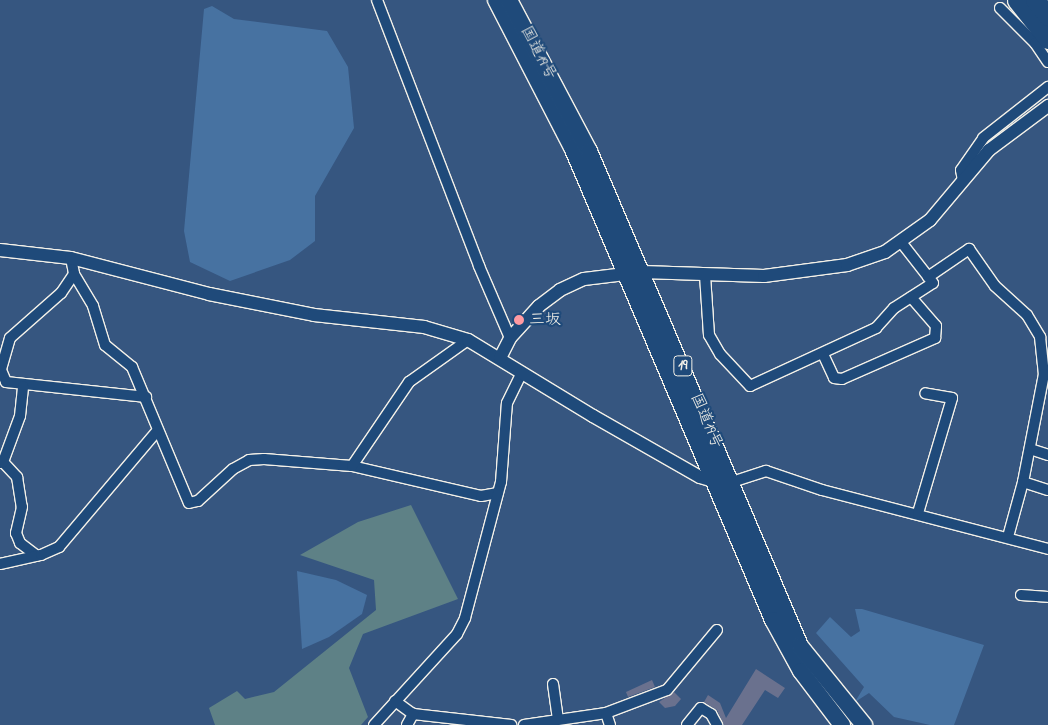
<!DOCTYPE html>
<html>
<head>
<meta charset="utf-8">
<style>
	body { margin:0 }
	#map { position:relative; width:1048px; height:725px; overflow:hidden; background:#365680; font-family:"Indie Flower","Klee One",sans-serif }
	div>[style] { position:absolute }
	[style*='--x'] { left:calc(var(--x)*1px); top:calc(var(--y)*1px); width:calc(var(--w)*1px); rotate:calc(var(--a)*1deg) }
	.green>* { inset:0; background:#5e8186 }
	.water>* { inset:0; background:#4772a1 }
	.building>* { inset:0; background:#6a718e }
	.roads { filter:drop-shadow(1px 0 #f4f1e8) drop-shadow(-1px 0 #f4f1e8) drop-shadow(0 1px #f4f1e8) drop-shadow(0 -1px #f4f1e8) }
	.minor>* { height:10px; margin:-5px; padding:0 5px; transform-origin:5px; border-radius:5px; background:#1f4a7a }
	.tertiary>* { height:12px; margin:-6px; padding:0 6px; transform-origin:6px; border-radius:6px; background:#1f4a7a }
	.trunk>* { height:16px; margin:-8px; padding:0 8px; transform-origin:8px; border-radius:8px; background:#1f4a7a }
	.motorway>* { height:19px; margin:-9.5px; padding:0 9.5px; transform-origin:9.5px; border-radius:9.5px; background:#1f4a7a }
	.dots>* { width:14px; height:14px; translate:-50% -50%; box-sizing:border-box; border:2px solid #1f4a7a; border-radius:50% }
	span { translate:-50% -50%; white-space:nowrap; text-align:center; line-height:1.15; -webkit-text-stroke:4.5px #1f4a7a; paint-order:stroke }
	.shield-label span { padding:1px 4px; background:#1f4a7a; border:1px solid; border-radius:4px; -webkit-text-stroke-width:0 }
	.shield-label { font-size:15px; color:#f4f1e8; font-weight:700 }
	.street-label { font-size:16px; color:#f4f1e8 }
	.poi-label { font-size:16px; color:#f4f1e8 }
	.left { translate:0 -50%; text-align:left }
</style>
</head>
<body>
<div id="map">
	<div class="green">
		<div style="clip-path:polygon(411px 505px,458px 599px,363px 634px,349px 668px,368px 717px,361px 725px,215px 725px,209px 708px,237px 691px,245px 699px,274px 692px,376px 610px,374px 580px,300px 555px,358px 522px)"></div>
	</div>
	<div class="water">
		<div style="clip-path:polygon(212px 6px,234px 19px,327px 31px,348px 67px,354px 128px,315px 196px,315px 241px,290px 260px,230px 281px,190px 262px,184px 231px,204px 9px)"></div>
		<div style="clip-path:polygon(297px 571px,336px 580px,367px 595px,362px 614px,329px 637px,302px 649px)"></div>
		<div style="clip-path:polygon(855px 609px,862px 609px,984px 645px,954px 725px,930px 725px,894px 717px,869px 693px,855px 702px,864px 687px,816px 633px,830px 617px,851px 637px,860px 631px)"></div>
	</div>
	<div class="building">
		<div style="clip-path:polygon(756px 669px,785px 688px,778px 698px,765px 690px,742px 725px,724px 725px,717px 710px,704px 702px,708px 695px,720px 703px,726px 718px)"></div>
		<div style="clip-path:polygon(652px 680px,655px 687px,628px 697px,626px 692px)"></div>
		<div style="clip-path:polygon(674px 692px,681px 699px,675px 706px,665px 708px,659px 702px)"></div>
	</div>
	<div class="roads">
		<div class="minor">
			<div style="--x:377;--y:0;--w:285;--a:69"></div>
			<div style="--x:479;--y:266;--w:78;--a:66.7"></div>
			<div style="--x:1000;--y:8;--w:49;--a:45"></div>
			<div style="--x:1035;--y:43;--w:23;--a:56"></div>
			<div style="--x:963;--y:181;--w:11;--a:-100"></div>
			<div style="--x:961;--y:170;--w:39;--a:-55"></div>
			<div style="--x:983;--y:138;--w:83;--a:-38.1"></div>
			<div style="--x:71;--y:258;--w:16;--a:79"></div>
			<div style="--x:74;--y:274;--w:23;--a:124"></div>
			<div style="--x:61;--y:293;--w:68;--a:138.6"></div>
			<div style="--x:10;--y:338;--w:33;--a:106"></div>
			<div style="--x:1;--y:370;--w:13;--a:67"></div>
			<div style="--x:6;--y:382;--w:141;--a:6.1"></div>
			<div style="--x:74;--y:274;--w:37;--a:59"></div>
			<div style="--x:93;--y:306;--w:41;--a:72.9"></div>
			<div style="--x:105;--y:345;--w:35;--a:39"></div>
			<div style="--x:132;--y:367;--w:147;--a:67.3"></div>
			<div style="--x:189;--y:503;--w:9;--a:-13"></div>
			<div style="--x:198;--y:501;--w:47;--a:-42.4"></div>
			<div style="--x:233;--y:469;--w:18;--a:-29"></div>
			<div style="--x:249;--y:460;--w:15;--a:-4"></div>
			<div style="--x:264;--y:459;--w:88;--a:4.5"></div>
			<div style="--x:352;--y:466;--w:132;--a:13.1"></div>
			<div style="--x:481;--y:496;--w:17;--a:-10"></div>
			<div style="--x:705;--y:275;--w:60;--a:86.2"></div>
			<div style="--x:709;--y:335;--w:22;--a:60"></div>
			<div style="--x:720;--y:354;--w:44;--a:46.8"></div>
			<div style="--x:750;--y:386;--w:139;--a:-24.7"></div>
			<div style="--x:876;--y:328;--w:27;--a:-48"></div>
			<div style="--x:894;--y:308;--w:46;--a:-32.7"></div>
			<div style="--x:933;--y:283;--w:52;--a:-128"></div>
			<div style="--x:928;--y:277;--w:50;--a:-34.3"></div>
			<div style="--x:969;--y:249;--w:45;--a:54.9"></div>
			<div style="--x:995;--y:286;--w:43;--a:42.2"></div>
			<div style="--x:1027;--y:315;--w:26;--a:59"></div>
			<div style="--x:1040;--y:337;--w:37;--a:84"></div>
			<div style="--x:1044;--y:374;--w:110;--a:101"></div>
			<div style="--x:1023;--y:482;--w:57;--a:105.3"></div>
			<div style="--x:823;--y:354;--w:26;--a:65"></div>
			<div style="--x:834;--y:378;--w:8;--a:7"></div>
			<div style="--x:842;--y:379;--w:102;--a:-23.8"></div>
			<div style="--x:935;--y:338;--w:12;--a:-85"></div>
			<div style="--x:936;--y:326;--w:38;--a:-131"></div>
			<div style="--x:1030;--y:449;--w:19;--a:18"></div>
			<div style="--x:3;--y:462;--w:21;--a:47"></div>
			<div style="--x:17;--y:477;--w:30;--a:81"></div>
			<div style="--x:22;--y:507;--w:27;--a:103"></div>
			<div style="--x:16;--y:533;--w:11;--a:68"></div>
			<div style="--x:20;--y:543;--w:21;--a:37"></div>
			<div style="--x:0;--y:463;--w:3;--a:-18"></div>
			<div style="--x:3;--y:462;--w:49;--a:-69.7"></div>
			<div style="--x:20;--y:416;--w:30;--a:-84"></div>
			<div style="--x:352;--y:466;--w:102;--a:-55.8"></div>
			<div style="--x:409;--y:382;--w:72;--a:-35.4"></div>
			<div style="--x:732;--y:482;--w:36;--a:-18"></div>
			<div style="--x:766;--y:471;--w:59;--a:18.7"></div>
			<div style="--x:822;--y:490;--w:234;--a:14.6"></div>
			<div style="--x:1023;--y:482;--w:26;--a:18"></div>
			<div style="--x:918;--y:513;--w:120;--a:-73.5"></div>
			<div style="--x:952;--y:398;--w:27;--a:-170"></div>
			<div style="--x:0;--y:564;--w:42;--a:-12.4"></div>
			<div style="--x:41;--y:555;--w:20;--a:-24"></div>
			<div style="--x:59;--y:547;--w:152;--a:-49.8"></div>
			<div style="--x:1021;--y:595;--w:27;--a:4"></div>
			<div style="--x:553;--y:684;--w:36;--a:82"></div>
			<div style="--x:395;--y:701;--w:22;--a:36"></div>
			<div style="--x:413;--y:714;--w:99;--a:6.4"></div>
			<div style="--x:606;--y:713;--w:65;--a:-20.7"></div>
			<div style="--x:667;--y:690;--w:78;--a:-50.2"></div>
			<div style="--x:374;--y:725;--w:123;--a:-47.6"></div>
			<div style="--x:457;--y:634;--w:18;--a:-63"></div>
			<div style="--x:465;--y:618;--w:141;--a:-75.2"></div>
			<div style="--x:501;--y:482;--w:79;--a:-85.7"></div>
			<div style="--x:507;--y:403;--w:34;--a:-64"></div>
			<div style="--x:407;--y:725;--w:13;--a:-61"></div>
			<div style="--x:524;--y:725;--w:83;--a:-8.3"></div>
			<div style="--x:606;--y:713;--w:13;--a:72"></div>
			<div style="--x:687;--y:725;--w:22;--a:-51"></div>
			<div style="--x:701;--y:708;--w:12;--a:31"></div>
			<div style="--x:711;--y:714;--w:13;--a:61"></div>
		</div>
		<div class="tertiary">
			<div style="--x:0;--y:250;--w:71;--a:6.4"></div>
			<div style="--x:71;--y:258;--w:143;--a:14.6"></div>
			<div style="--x:209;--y:294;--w:107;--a:11.3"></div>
			<div style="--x:314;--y:315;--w:111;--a:6.2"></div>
			<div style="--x:424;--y:327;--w:46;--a:16.5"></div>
			<div style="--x:468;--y:340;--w:146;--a:31.3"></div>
			<div style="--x:593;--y:416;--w:123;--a:29.7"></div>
			<div style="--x:700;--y:477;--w:15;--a:16"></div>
			<div style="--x:500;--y:358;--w:22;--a:-63"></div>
			<div style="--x:510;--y:338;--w:43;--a:-47.8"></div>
			<div style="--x:539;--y:306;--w:26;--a:-37"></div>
			<div style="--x:560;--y:290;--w:26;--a:-25"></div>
			<div style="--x:584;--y:279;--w:58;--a:-6.9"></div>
			<div style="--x:642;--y:272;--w:122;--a:1.9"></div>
			<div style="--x:764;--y:276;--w:84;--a:-7.5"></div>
			<div style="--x:847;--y:265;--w:40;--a:-18.9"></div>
			<div style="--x:885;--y:252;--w:55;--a:-35.4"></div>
			<div style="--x:930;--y:220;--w:92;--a:-49.9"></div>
			<div style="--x:989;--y:150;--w:74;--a:-36.7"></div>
		</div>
		<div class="trunk">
			<div style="--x:496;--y:0;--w:165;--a:62.7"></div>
			<div style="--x:572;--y:147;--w:514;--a:66.98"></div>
			<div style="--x:773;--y:620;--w:58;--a:61.2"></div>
			<div style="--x:801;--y:671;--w:68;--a:52.8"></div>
			<div style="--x:509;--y:0;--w:171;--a:62.1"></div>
			<div style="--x:589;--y:151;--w:538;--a:66.91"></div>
			<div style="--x:800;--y:646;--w:102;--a:51"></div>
		</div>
		<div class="motorway">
			<div style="--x:1017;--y:0;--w:50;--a:51.5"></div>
			<div style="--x:1035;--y:0;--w:21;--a:51"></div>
		</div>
	</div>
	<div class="dots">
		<div style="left:519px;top:320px;background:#ff9aa2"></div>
	</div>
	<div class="shield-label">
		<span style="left:683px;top:366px">19</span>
	</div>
	<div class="street-label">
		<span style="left:538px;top:53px;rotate:62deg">国道19号</span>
		<span style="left:706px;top:421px;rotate:67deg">国道19号</span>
	</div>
	<div class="poi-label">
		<span class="left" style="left:529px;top:320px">三坂</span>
	</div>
</div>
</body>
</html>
